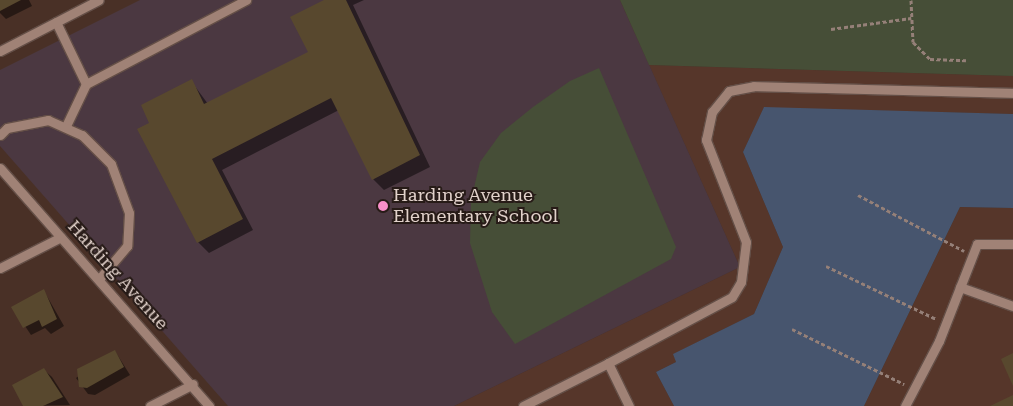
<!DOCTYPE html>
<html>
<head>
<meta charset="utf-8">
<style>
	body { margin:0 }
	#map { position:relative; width:1013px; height:406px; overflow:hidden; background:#493026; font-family:"Roboto Serif",serif }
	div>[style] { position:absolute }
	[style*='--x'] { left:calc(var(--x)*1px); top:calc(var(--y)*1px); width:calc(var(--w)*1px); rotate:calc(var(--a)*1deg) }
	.built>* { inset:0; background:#56362a }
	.education>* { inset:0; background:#4b3841 }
	.green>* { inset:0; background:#464e37 }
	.water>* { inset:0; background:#47556e }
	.shadow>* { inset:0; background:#0007 }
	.building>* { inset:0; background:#58482e }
	.path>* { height:3px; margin-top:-1.5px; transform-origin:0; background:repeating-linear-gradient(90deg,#958078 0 4px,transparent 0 6.5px) }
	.roads { filter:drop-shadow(1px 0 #644f47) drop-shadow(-1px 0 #644f47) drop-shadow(0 1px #644f47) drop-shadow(0 -1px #644f47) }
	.minor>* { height:9px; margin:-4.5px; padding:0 4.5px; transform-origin:4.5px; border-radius:4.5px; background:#a08276 }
	.dots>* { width:14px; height:14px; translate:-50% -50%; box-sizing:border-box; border:2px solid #271b17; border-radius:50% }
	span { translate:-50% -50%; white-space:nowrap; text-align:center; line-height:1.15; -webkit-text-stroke:4px #271b17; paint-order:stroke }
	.poi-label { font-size:18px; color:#e2d2cb }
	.left { translate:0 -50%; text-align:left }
	.street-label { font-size:18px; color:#e2d2cb }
</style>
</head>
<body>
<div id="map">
	<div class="built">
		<div style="clip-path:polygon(649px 65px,1013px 76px,1013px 114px,764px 108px,743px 152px,783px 247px,754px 314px,674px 354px,676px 362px,656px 372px,674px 406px,454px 406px,740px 267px)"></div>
		<div style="clip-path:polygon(960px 207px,1013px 208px,1013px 406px,864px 406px)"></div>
	</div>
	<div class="education">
		<div style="clip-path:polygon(140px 0,620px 0,740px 267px,454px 406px,228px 406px,0 146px,0 70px)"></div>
	</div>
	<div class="green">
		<div style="clip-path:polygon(620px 0,1013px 0,1013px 76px,649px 65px)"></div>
		<div style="clip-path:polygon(599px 68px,676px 247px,671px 259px,515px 344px,492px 312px,470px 243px,471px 201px,480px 162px,501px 133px,533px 107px,570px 81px)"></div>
	</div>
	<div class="water">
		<div style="clip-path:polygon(764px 107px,1013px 114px,1013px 208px,960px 207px,864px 406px,674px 406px,656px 372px,676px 362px,673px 354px,754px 314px,783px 247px,743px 152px)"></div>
	</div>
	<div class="shadow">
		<div style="clip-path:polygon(0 0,29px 0,32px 6px,6px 19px,0 13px)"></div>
		<div style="clip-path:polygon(326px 0,364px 0,353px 5px,430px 167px,384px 190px,373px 179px,339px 110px,222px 170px,253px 230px,209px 253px,198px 242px,151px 123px,191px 81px,208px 104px,310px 52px)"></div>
		<div style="clip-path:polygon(44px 291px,64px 326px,51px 334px,45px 328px,31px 335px,13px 308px)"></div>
		<div style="clip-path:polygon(115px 351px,130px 375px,95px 395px,88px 394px,76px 378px)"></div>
		<div style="clip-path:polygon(44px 370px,52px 377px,70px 405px,24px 406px)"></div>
	</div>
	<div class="building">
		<div style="clip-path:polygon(0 0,21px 0,0 11px)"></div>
		<div style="clip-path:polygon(324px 0,346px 0,420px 155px,372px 180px,331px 98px,212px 159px,243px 219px,197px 243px,137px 129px,149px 123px,141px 105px,192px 79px,204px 104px,308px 52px,290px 17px)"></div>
		<div style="clip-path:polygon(44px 289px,57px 319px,42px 327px,39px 320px,23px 328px,11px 307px)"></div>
		<div style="clip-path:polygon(115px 350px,124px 367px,87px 388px,79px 387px,77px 369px)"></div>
		<div style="clip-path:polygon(1013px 353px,1013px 386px,1001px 359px)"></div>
		<div style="clip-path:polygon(44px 368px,63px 397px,43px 406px,23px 406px,12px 385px)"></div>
		<div style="clip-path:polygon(1013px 395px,1013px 406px,990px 406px)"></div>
	</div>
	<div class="path">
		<div style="--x:911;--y:0;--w:42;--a:87.3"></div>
		<div style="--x:913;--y:42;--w:24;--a:45"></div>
		<div style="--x:930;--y:59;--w:36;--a:2"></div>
		<div style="--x:831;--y:29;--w:81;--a:-7.8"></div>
		<div style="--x:858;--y:195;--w:120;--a:27.8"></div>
		<div style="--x:826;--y:266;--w:122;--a:25.7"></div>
		<div style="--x:792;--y:329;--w:125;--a:26.2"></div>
	</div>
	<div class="roads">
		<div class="minor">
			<div style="--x:56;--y:22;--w:69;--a:64.2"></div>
			<div style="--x:86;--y:84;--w:47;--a:115.5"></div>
			<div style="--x:0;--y:51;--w:111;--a:-27.3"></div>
			<div style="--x:86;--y:84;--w:181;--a:-27.7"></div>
			<div style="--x:0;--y:135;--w:10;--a:-45"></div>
			<div style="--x:7;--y:128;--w:42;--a:-11"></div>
			<div style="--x:48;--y:120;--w:37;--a:24"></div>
			<div style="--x:82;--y:135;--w:41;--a:45"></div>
			<div style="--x:111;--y:164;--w:52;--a:69.8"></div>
			<div style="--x:129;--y:213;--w:33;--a:93"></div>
			<div style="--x:127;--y:246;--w:43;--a:130.3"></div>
			<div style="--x:0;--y:168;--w:317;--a:48.7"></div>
			<div style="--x:0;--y:268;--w:68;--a:-26.9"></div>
			<div style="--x:960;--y:287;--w:56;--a:19.7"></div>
			<div style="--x:608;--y:363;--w:140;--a:-28"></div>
			<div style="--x:732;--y:297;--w:17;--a:-59"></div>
			<div style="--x:741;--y:282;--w:40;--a:-82.9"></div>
			<div style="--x:746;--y:242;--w:110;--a:-111.4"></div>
			<div style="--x:706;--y:140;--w:29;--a:-78"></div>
			<div style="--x:712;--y:112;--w:27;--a:-51"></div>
			<div style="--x:729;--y:91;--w:25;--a:-11"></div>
			<div style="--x:754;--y:86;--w:259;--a:1.5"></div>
			<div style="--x:150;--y:406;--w:48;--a:-27.1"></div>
			<div style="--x:523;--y:406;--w:95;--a:-26.8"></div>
			<div style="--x:608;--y:363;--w:48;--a:64"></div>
			<div style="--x:905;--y:406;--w:73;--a:-62.4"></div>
			<div style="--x:939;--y:341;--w:104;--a:-68.6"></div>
			<div style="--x:977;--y:244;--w:36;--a:0"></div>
		</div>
	</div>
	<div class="dots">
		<div style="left:383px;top:206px;background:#f98fc9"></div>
	</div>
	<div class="poi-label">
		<span class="left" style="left:393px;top:206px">Harding Avenue<br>Elementary School</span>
	</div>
	<div class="street-label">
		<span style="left:118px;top:275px;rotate:48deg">Harding Avenue</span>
	</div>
</div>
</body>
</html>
